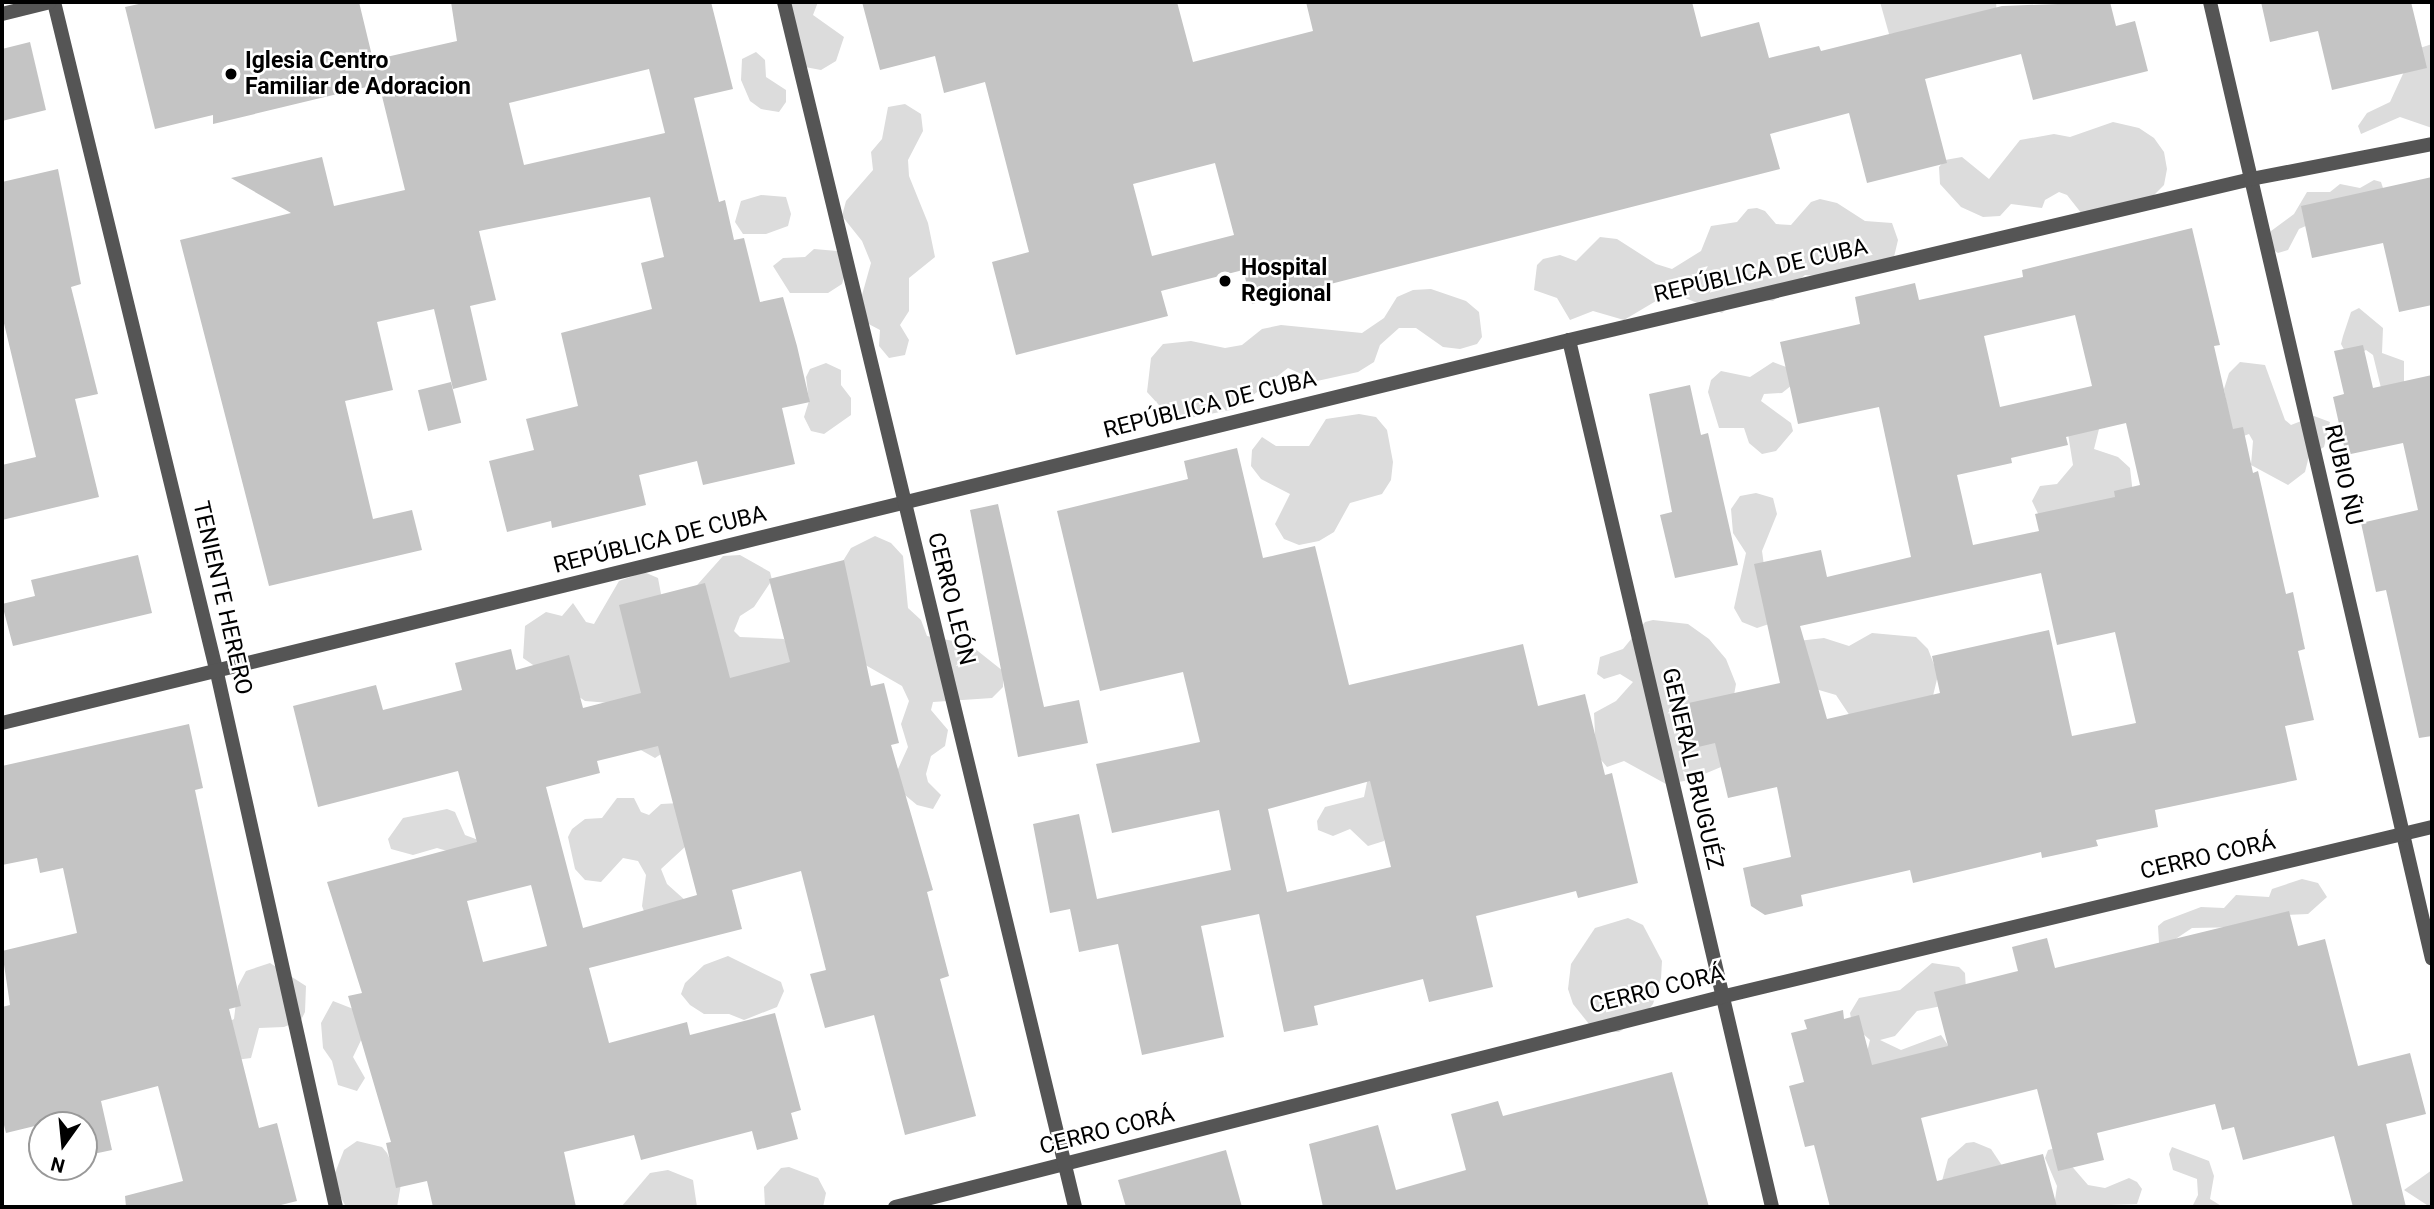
<!DOCTYPE html>
<html>
<head>
<meta charset="utf-8">
<style>
	body { margin:0 }
	#map { position:relative; width:2434px; height:1209px; overflow:hidden; background:#fff; font-family:Roboto,sans-serif }
	div>[style] { position:absolute }
	[style*='--x'] { left:calc(var(--x)*1px); top:calc(var(--y)*1px); width:calc(var(--w)*1px); rotate:calc(var(--a)*1deg) }
	.green>* { inset:0; background:#dcdcdc }
	.building>* { inset:0; background:#c4c4c4; transform-origin:0 0 }
	.minor>* { height:14px; margin:-7px; padding:0 7px; transform-origin:7px; border-radius:7px; background:#555 }
	.tertiary>* { height:14px; margin:-7px; padding:0 7px; transform-origin:7px; border-radius:7px; background:#555 }
	.dots>* { width:19px; height:19px; translate:-50% -50%; box-sizing:border-box; border:4px solid #fff; border-radius:50% }
	span { translate:-50% -50%; white-space:nowrap; text-align:center; line-height:1.15; -webkit-text-stroke:5px #fff; paint-order:stroke }
	.poi-label { font-size:23px; color:#000; font-weight:700 }
	.left { translate:0 -50%; text-align:left }
	.street-label { font-size:23px; color:#000 }
	.frame { position:absolute; inset:0; border:4px solid #000; pointer-events:none }
	.north { position:absolute; left:28px; top:1111px; width:70px; height:70px; box-sizing:border-box; background:#fff; border:2px solid #999; border-radius:50%; rotate:195deg; font-size:19px; font-weight:700; line-height:28px; text-align:center; color:#000 }
	.north::after { content:''; display:block; margin:auto; width:24px; height:32px; background:#000; clip-path:polygon(50% 0,100% 100%,50% 72%,0 100%) }
</style>
</head>
<body>
<div id="map">
	<div class="green">
		<div style="clip-path:polygon(777px 2px,818px 2px,813px 15px,844px 37px,836px 61px,821px 70px,805px 67px,796px 44px,793px 11px)"></div>
		<div style="clip-path:polygon(1880px 2px,1996px 2px,1998px 27px,1889px 34px)"></div>
		<div style="clip-path:polygon(2432px 44px,2432px 128px,2400px 117px,2361px 134px,2358px 126px,2367px 113px,2390px 102px,2414px 50px)"></div>
		<div style="clip-path:polygon(756px 52px,765px 60px,766px 77px,786px 90px,786px 102px,779px 112px,761px 109px,750px 101px,741px 80px,742px 59px)"></div>
		<div style="clip-path:polygon(905px 104px,921px 114px,923px 131px,908px 160px,909px 176px,928px 223px,935px 257px,909px 278px,909px 311px,900px 325px,909px 340px,905px 355px,889px 358px,879px 346px,880px 330px,863px 321px,862px 295px,871px 263px,862px 241px,842px 216px,846px 201px,873px 170px,871px 152px,882px 139px,888px 107px)"></div>
		<div style="clip-path:polygon(2113px 122px,2139px 128px,2154px 138px,2164px 152px,2167px 169px,2164px 185px,2152px 197px,2113px 219px,2097px 221px,2082px 214px,2067px 195px,2059px 192px,2045px 200px,2042px 208px,2011px 204px,2000px 216px,1983px 217px,1961px 207px,1940px 184px,1939px 167px,1945px 160px,1962px 157px,1989px 179px,2020px 140px,2054px 134px,2070px 137px)"></div>
		<div style="clip-path:polygon(2374px 180px,2381px 182px,2384px 191px,2299px 229px,2288px 250px,2278px 253px,2267px 246px,2271px 231px,2294px 214px,2307px 192px,2330px 192px,2340px 184px,2360px 188px)"></div>
		<div style="clip-path:polygon(761px 195px,786px 197px,791px 214px,788px 226px,766px 234px,743px 234px,735px 222px,741px 201px)"></div>
		<div style="clip-path:polygon(1820px 199px,1837px 203px,1865px 221px,1892px 223px,1898px 240px,1894px 257px,1839px 278px,1805px 275px,1773px 301px,1740px 297px,1722px 313px,1685px 298px,1661px 298px,1624px 320px,1593px 311px,1570px 320px,1557px 298px,1534px 290px,1537px 265px,1543px 259px,1560px 255px,1576px 261px,1600px 237px,1617px 239px,1656px 264px,1672px 269px,1701px 251px,1711px 226px,1737px 222px,1748px 209px,1757px 208px,1765px 211px,1776px 224px,1791px 225px,1811px 202px)"></div>
		<div style="clip-path:polygon(814px 249px,837px 251px,846px 271px,842px 284px,828px 293px,790px 293px,773px 266px,783px 258px,805px 257px)"></div>
		<div style="clip-path:polygon(1431px 289px,1466px 301px,1479px 312px,1482px 337px,1477px 344px,1460px 349px,1443px 347px,1416px 328px,1399px 328px,1380px 345px,1374px 362px,1358px 372px,1317px 381px,1288px 368px,1235px 409px,1185px 419px,1169px 416px,1147px 392px,1151px 358px,1163px 344px,1191px 341px,1225px 348px,1242px 345px,1262px 329px,1281px 325px,1362px 333px,1384px 318px,1397px 297px,1413px 290px)"></div>
		<div style="clip-path:polygon(2359px 308px,2383px 328px,2382px 353px,2404px 361px,2404px 384px,2381px 388px,2373px 355px,2366px 350px,2349px 359px,2341px 344px,2343px 336px,2351px 312px)"></div>
		<div style="clip-path:polygon(1773px 362px,1789px 368px,1792px 385px,1782px 393px,1764px 394px,1761px 401px,1791px 423px,1793px 431px,1776px 451px,1762px 454px,1749px 443px,1744px 428px,1719px 428px,1708px 392px,1711px 380px,1721px 371px,1750px 377px)"></div>
		<div style="clip-path:polygon(2240px 362px,2265px 365px,2285px 420px,2291px 425px,2314px 416px,2330px 422px,2324px 447px,2309px 456px,2305px 472px,2288px 485px,2251px 465px,2253px 441px,2249px 434px,2233px 440px,2224px 389px,2229px 373px)"></div>
		<div style="clip-path:polygon(826px 363px,841px 370px,841px 385px,851px 398px,851px 415px,824px 434px,811px 431px,804px 417px,809px 401px,806px 377px,810px 369px)"></div>
		<div style="clip-path:polygon(1359px 414px,1376px 417px,1387px 430px,1393px 462px,1391px 480px,1382px 494px,1350px 503px,1334px 532px,1319px 541px,1299px 545px,1284px 539px,1275px 524px,1290px 494px,1261px 479px,1251px 466px,1252px 450px,1262px 437px,1276px 446px,1309px 446px,1326px 419px)"></div>
		<div style="clip-path:polygon(2100px 425px,2094px 449px,2118px 457px,2130px 468px,2133px 494px,2041px 520px,2032px 501px,2040px 486px,2057px 484px,2073px 465px,2068px 434px)"></div>
		<div style="clip-path:polygon(1756px 493px,1773px 498px,1777px 514px,1762px 551px,1772px 623px,1757px 628px,1742px 622px,1734px 608px,1746px 553px,1733px 533px,1731px 509px,1740px 496px)"></div>
		<div style="clip-path:polygon(875px 536px,891px 543px,903px 556px,908px 608px,921px 620px,927px 636px,969px 644px,1003px 671px,1003px 687px,992px 698px,933px 702px,931px 710px,948px 730px,945px 746px,931px 756px,926px 774px,928px 782px,941px 795px,933px 809px,917px 805px,899px 790px,898px 769px,908px 747px,901px 724px,909px 701px,902px 686px,862px 663px,838px 569px,851px 548px)"></div>
		<div style="clip-path:polygon(740px 555px,770px 572px,772px 580px,754px 607px,740px 616px,734px 631px,740px 637px,784px 639px,791px 653px,790px 669px,655px 758px,632px 745px,610px 703px,585px 701px,523px 658px,525px 626px,546px 612px,562px 616px,573px 603px,586px 622px,594px 624px,619px 581px,644px 572px,658px 578px,661px 594px,656px 610px,690px 593px,723px 556px)"></div>
		<div style="clip-path:polygon(1653px 620px,1688px 624px,1709px 639px,1726px 659px,1736px 684px,1721px 767px,1690px 780px,1666px 784px,1624px 761px,1607px 767px,1596px 754px,1594px 713px,1616px 701px,1633px 682px,1620px 674px,1604px 679px,1597px 674px,1600px 657px,1623px 649px,1645px 622px)"></div>
		<div style="clip-path:polygon(1872px 633px,1916px 637px,1928px 649px,1938px 675px,1932px 700px,1850px 716px,1836px 695px,1812px 688px,1798px 641px,1824px 638px,1849px 646px)"></div>
		<div style="clip-path:polygon(1369px 772px,1387px 833px,1384px 841px,1368px 846px,1350px 829px,1333px 836px,1318px 830px,1317px 821px,1325px 807px,1364px 797px)"></div>
		<div style="clip-path:polygon(617px 798px,634px 798px,641px 812px,649px 815px,661px 804px,680px 803px,686px 846px,661px 869px,667px 884px,686px 901px,648px 922px,642px 906px,646px 875px,638px 861px,623px 858px,601px 882px,585px 880px,575px 869px,568px 837px,572px 829px,585px 819px,602px 818px)"></div>
		<div style="clip-path:polygon(447px 809px,455px 812px,465px 835px,481px 841px,468px 857px,437px 848px,413px 855px,391px 849px,388px 839px,403px 818px)"></div>
		<div style="clip-path:polygon(2302px 879px,2318px 883px,2327px 897px,2308px 914px,2283px 915px,2244px 927px,2192px 928px,2171px 942px,2159px 943px,2158px 926px,2164px 921px,2201px 907px,2224px 908px,2236px 895px,2269px 897px,2272px 889px)"></div>
		<div style="clip-path:polygon(1628px 918px,1643px 925px,1662px 961px,1661px 978px,1653px 1004px,1642px 1017px,1619px 1032px,1603px 1032px,1589px 1024px,1573px 1004px,1568px 989px,1571px 964px,1595px 928px)"></div>
		<div style="clip-path:polygon(728px 956px,781px 982px,784px 991px,777px 1007px,744px 1020px,729px 1014px,704px 1014px,690px 1005px,681px 994px,685px 983px,704px 965px)"></div>
		<div style="clip-path:polygon(270px 963px,306px 986px,305px 1012px,301px 1020px,284px 1027px,259px 1028px,251px 1058px,228px 1061px,219px 1027px,234px 1019px,238px 986px,246px 971px)"></div>
		<div style="clip-path:polygon(1932px 963px,1959px 967px,1965px 973px,1966px 990px,1956px 1003px,1917px 1011px,1895px 1036px,1880px 1040px,1901px 1050px,1941px 1035px,1950px 1048px,1871px 1079px,1866px 1056px,1870px 1040px,1852px 1024px,1850px 1013px,1859px 998px,1900px 990px)"></div>
		<div style="clip-path:polygon(333px 1001px,356px 1010px,364px 1034px,353px 1057px,365px 1078px,357px 1091px,338px 1085px,332px 1061px,323px 1048px,321px 1023px)"></div>
		<div style="clip-path:polygon(357px 1141px,382px 1147px,387px 1153px,401px 1184px,397px 1207px,345px 1205px,337px 1190px,335px 1173px,344px 1150px)"></div>
		<div style="clip-path:polygon(1974px 1142px,1991px 1149px,2005px 1170px,1942px 1181px,1948px 1159px,1966px 1143px)"></div>
		<div style="clip-path:polygon(2172px 1147px,2209px 1161px,2214px 1176px,2210px 1199px,2223px 1207px,2192px 1207px,2198px 1195px,2197px 1179px,2173px 1170px,2169px 1154px)"></div>
		<div style="clip-path:polygon(2056px 1148px,2088px 1185px,2105px 1188px,2129px 1178px,2137px 1182px,2142px 1189px,2137px 1204px,2054px 1207px,2057px 1186px,2045px 1158px,2048px 1150px)"></div>
		<div style="clip-path:polygon(789px 1167px,818px 1178px,826px 1193px,823px 1207px,765px 1207px,764px 1187px,781px 1168px)"></div>
		<div style="clip-path:polygon(668px 1170px,693px 1180px,697px 1207px,621px 1207px,650px 1173px)"></div>
		<div style="clip-path:polygon(2432px 1170px,2432px 1207px,2430px 1207px,2404px 1190px)"></div>
	</div>
	<div class="building">
		<div style="clip-path:polygon(evenodd,148px 2px,359px 2px,373px 60px,457px 41px,451px 2px,711px 2px,733px 89px,694px 98px,719px 202px,725px 200px,734px 240px,744px 238px,760px 302px,783px 297px,797px 346px,810px 402px,782px 408px,795px 464px,703px 485px,697px 461px,639px 475px,646px 505px,552px 528px,551px 521px,507px 532px,489px 461px,534px 450px,526px 419px,578px 406px,561px 333px,652px 309px,641px 263px,664px 257px,650px 197px,479px 231px,496px 300px,470px 306px,487px 380px,453px 389px,434px 309px,377px 322px,393px 390px,345px 401px,373px 519px,412px 510px,422px 550px,269px 586px,180px 240px,291px 213px,231px 178px,322px 157px,334px 206px,405px 190px,379px 84px,213px 124px,213px 115px,155px 129px,125px 7px,148px 2px,649px 69px,665px 133px,524px 165px,509px 103px,649px 69px)"></div>
		<div style="clip-path:polygon(evenodd,862px 2px,1177px 2px,1193px 62px,1313px 31px,1306px 2px,1692px 2px,1701px 37px,1759px 22px,1769px 58px,1819px 46px,1821px 51px,2002px 6px,2110px 2px,2116px 26px,2135px 21px,2148px 71px,2033px 100px,2021px 54px,1925px 79px,1947px 163px,1867px 183px,1849px 113px,1770px 134px,1780px 169px,1252px 304px,1243px 270px,1161px 291px,1168px 316px,1016px 355px,992px 262px,1029px 252px,985px 82px,944px 93px,935px 56px,880px 70px,862px 2px,1215px 163px,1234px 235px,1152px 256px,1133px 184px,1215px 163px)"></div>
		<div style="clip-path:polygon(2261px 2px,2411px 2px,2427px 68px,2332px 90px,2318px 31px,2270px 42px)"></div>
		<div style="clip-path:polygon(30px 42px,46px 110px,2px 121px,2px 49px)"></div>
		<div style="clip-path:polygon(58px 169px,81px 284px,71px 287px,98px 394px,75px 399px,99px 497px,2px 520px,2px 465px,36px 457px,2px 315px,2px 182px)"></div>
		<div style="clip-path:polygon(2432px 177px,2432px 305px,2399px 312px,2383px 243px,2312px 258px,2301px 206px)"></div>
		<div style="clip-path:polygon(evenodd,2192px 228px,2220px 345px,2214px 346px,2233px 429px,2243px 427px,2253px 473px,2258px 471px,2286px 594px,2293px 592px,2305px 649px,2298px 651px,2314px 720px,2285px 726px,2297px 780px,2155px 810px,2158px 827px,2096px 840px,2098px 846px,2042px 858px,2041px 852px,1913px 883px,1910px 870px,1801px 895px,1803px 906px,1765px 915px,1751px 906px,1743px 868px,1791px 857px,1777px 787px,1728px 798px,1715px 743px,1694px 748px,1684px 704px,1780px 683px,1754px 564px,1821px 550px,1827px 577px,1911px 557px,1879px 407px,1798px 424px,1780px 342px,1860px 324px,1855px 297px,1915px 283px,1919px 300px,2023px 277px,2022px 270px,2192px 228px,2075px 315px,2092px 386px,2000px 407px,1984px 336px,2075px 315px,2192px 228px,2126px 423px,2140px 485px,2114px 491px,2115px 497px,2035px 514px,2039px 531px,1973px 545px,1957px 475px,2012px 463px,2011px 458px,2068px 445px,2066px 437px,2126px 423px,2192px 228px,2041px 573px,2057px 645px,2115px 632px,2136px 723px,2072px 736px,2049px 630px,1932px 656px,1940px 693px,1827px 719px,1800px 626px,2041px 573px)"></div>
		<div style="clip-path:polygon(2363px 345px,2373px 388px,2432px 375px,2432px 736px,2419px 738px,2386px 590px,2376px 592px,2361px 523px,2418px 510px,2403px 443px,2346px 455px,2333px 397px,2344px 394px,2334px 351px)"></div>
		<div style="left:451px;top:382px;width:42px;height:34px;rotate:76deg"></div>
		<div style="clip-path:polygon(1690px 385px,1701px 435px,1708px 433px,1738px 565px,1675px 578px,1660px 515px,1672px 512px,1649px 394px)"></div>
		<div style="clip-path:polygon(evenodd,1237px 448px,1263px 558px,1315px 546px,1349px 685px,1523px 644px,1538px 706px,1585px 694px,1605px 775px,1612px 773px,1638px 883px,1578px 898px,1576px 891px,1476px 916px,1493px 987px,1429px 1002px,1423px 979px,1314px 1006px,1318px 1025px,1284px 1032px,1259px 914px,1201px 926px,1224px 1037px,1142px 1055px,1118px 944px,1079px 952px,1070px 909px,1050px 913px,1033px 824px,1079px 814px,1097px 899px,1231px 870px,1219px 810px,1112px 833px,1096px 764px,1200px 742px,1183px 672px,1100px 691px,1057px 511px,1188px 479px,1184px 461px,1237px 448px,1370px 781px,1391px 867px,1287px 892px,1268px 809px,1370px 781px)"></div>
		<div style="clip-path:polygon(998px 504px,1044px 707px,1079px 700px,1088px 743px,1018px 757px,970px 510px)"></div>
		<div style="clip-path:polygon(138px 555px,152px 613px,13px 646px,2px 604px,35px 596px,31px 580px)"></div>
		<div style="clip-path:polygon(evenodd,844px 560px,871px 686px,884px 683px,899px 743px,891px 745px,933px 890px,927px 892px,949px 976px,940px 979px,976px 1116px,905px 1135px,874px 1015px,825px 1028px,810px 974px,826px 970px,801px 871px,732px 890px,742px 929px,589px 968px,609px 1043px,687px 1022px,690px 1035px,775px 1013px,801px 1110px,791px 1113px,798px 1139px,757px 1150px,752px 1131px,641px 1160px,634px 1135px,564px 1152px,576px 1207px,433px 1207px,427px 1181px,396px 1188px,386px 1143px,391px 1142px,348px 996px,362px 993px,327px 882px,477px 842px,458px 771px,318px 807px,293px 706px,376px 685px,383px 710px,462px 690px,455px 663px,511px 649px,516px 670px,569px 655px,583px 708px,641px 693px,619px 605px,705px 583px,730px 678px,790px 662px,769px 579px,844px 560px,658px 746px,697px 895px,583px 928px,546px 787px,600px 773px,597px 761px,658px 746px,844px 560px,531px 885px,547px 946px,483px 962px,467px 901px,531px 885px)"></div>
		<div style="clip-path:polygon(189px 724px,203px 788px,195px 790px,241px 1006px,229px 1009px,259px 1128px,277px 1123px,297px 1201px,273px 1207px,126px 1207px,125px 1196px,183px 1181px,158px 1086px,101px 1101px,112px 1150px,84px 1156px,84px 1125px,42px 1125px,42px 1137px,39px 1125px,6px 1133px,2px 1117px,2px 1007px,10px 1005px,2px 951px,77px 933px,63px 868px,40px 873px,37px 858px,2px 865px,2px 766px)"></div>
		<div style="clip-path:polygon(2289px 911px,2298px 946px,2325px 939px,2358px 1066px,2410px 1053px,2426px 1114px,2386px 1124px,2406px 1207px,2353px 1207px,2334px 1136px,2243px 1160px,2234px 1127px,2222px 1130px,2215px 1104px,2097px 1133px,2104px 1160px,2058px 1171px,2037px 1089px,1921px 1118px,1937px 1181px,2043px 1154px,2057px 1207px,1830px 1207px,1814px 1145px,1805px 1147px,1789px 1086px,1804px 1082px,1791px 1033px,1807px 1029px,1804px 1020px,1843px 1010px,1844px 1019px,1859px 1015px,1872px 1065px,1948px 1046px,1934px 992px,2018px 971px,2012px 947px,2047px 938px,2055px 968px)"></div>
		<div style="clip-path:polygon(1672px 1072px,1709px 1207px,1323px 1207px,1309px 1144px,1378px 1125px,1396px 1190px,1466px 1170px,1451px 1114px,1498px 1101px,1503px 1116px)"></div>
		<div style="clip-path:polygon(1226px 1150px,1242px 1207px,1126px 1207px,1118px 1180px)"></div>
	</div>
	<div class="minor">
		<div style="--x:54;--y:2;--w:691;--a:76.35"></div>
		<div style="--x:217;--y:673;--w:547;--a:77.44"></div>
		<div style="--x:2210;--y:2;--w:982;--a:76.94"></div>
		<div style="--x:2;--y:14;--w:49;--a:-14"></div>
		<div style="--x:1569;--y:340;--w:890;--a:76.82"></div>
		<div style="--x:2;--y:723;--w:1613;--a:-13.73"></div>
		<div style="--x:1569;--y:340;--w:701;--a:-13.28"></div>
		<div style="--x:2251;--y:179;--w:184;--a:-10.9"></div>
		<div style="--x:895;--y:1207;--w:852;--a:-14.26"></div>
		<div style="--x:1721;--y:997;--w:731;--a:-13.45"></div>
	</div>
	<div class="tertiary">
		<div style="--x:784;--y:2;--w:1240;--a:76.42"></div>
	</div>
	<div class="dots">
		<div style="left:231px;top:74px;background:#000"></div>
		<div style="left:1225px;top:281px;background:#000"></div>
	</div>
	<div class="poi-label">
		<span class="left" style="left:245px;top:74px">Iglesia Centro<br>Familiar de Adoracion</span>
		<span class="left" style="left:1241px;top:281px">Hospital<br>Regional</span>
	</div>
	<div class="street-label">
		<span style="left:1761px;top:271px;rotate:-13deg">REPÚBLICA DE CUBA</span>
		<span style="left:1210px;top:405px;rotate:-14deg">REPÚBLICA DE CUBA</span>
		<span style="left:2343px;top:475px;rotate:77deg">RUBIO ÑU</span>
		<span style="left:660px;top:540px;rotate:-14deg">REPÚBLICA DE CUBA</span>
		<span style="left:222px;top:598px;rotate:77deg">TENIENTE HERERO</span>
		<span style="left:951px;top:599px;rotate:76deg">CERRO LEÓN</span>
		<span style="left:1692px;top:769px;rotate:77deg">GENERAL BRUGUÉZ</span>
		<span style="left:2208px;top:857px;rotate:-13deg">CERRO CORÁ</span>
		<span style="left:1657px;top:990px;rotate:-14deg">CERRO CORÁ</span>
		<span style="left:1107px;top:1131px;rotate:-14deg">CERRO CORÁ</span>
	</div>
	<div class="frame"></div>
	<div class="north">N</div>
</div>
</body>
</html>
